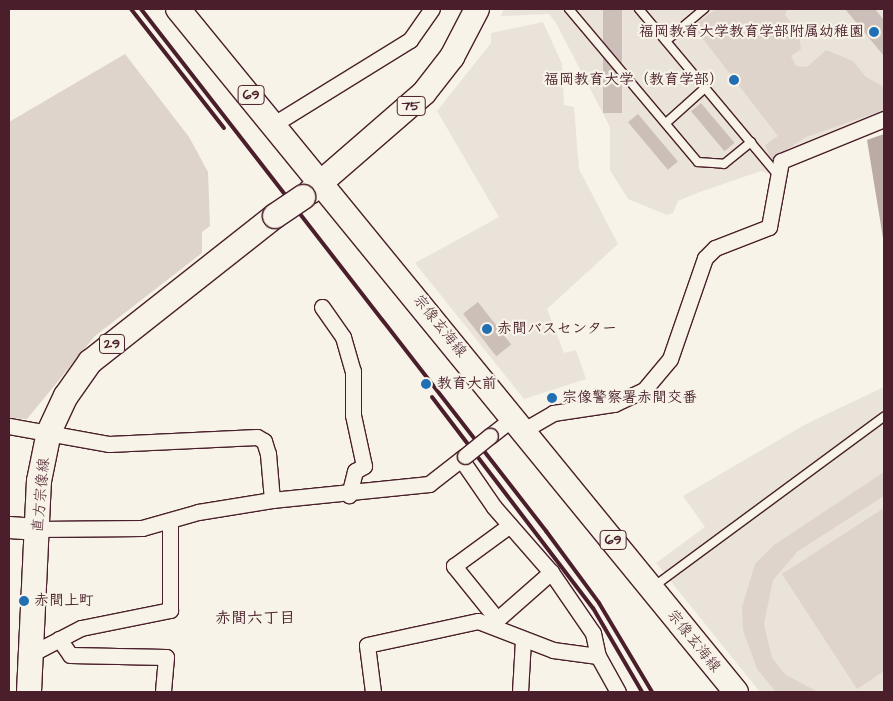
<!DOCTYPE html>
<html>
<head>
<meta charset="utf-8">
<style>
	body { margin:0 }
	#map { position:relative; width:893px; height:701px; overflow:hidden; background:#f7f3e8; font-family:"Architects Daughter","Klee One",sans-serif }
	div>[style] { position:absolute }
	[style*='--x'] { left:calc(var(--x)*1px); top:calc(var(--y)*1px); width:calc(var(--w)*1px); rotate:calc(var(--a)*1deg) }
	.built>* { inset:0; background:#eae3da }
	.green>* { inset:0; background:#ded4cc }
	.water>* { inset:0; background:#bcaaa7 }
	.building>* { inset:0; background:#ccbfb9; transform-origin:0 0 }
	.roads { filter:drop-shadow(1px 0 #4a1f2b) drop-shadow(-1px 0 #4a1f2b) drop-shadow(0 1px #4a1f2b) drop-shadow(0 -1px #4a1f2b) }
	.service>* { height:8px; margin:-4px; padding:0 4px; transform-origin:4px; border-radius:4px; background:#f7f3e8 }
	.minor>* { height:15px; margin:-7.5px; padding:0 7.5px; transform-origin:7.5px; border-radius:7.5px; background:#f7f3e8 }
	.secondary>* { height:21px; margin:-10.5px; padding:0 10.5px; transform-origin:10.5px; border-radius:10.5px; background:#f7f3e8 }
	.primary>* { height:24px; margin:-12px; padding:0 12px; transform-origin:12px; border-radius:12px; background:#f7f3e8 }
	.rail>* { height:4px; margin:-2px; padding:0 2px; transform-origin:2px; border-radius:2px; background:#4a1f2b }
	.bridges { filter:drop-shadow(1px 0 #4a1f2b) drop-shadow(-1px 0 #4a1f2b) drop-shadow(0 1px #4a1f2b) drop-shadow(0 -1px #4a1f2b) }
	.minor-bridge>* { height:15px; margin:-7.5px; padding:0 7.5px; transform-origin:7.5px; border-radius:7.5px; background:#f7f3e8 }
	.primary-bridge>* { height:24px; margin:-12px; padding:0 12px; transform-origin:12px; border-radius:12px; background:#f7f3e8 }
	.dots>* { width:14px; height:14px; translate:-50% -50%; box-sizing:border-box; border:2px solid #f7f3e8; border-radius:50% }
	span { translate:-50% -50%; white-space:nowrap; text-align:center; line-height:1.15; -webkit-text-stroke:4.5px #f7f3e8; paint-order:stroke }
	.shield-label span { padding:1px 4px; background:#f7f3e8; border:1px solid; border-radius:4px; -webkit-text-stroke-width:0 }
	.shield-label { font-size:14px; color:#4a1f2b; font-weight:700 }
	.poi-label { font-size:15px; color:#4a1f2b; font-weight:700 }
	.right { translate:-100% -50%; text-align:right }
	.left { translate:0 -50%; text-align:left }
	.street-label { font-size:15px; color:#4a1f2b }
	.neighbourhood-label { font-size:16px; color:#4a1f2b; font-weight:700 }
	.frame { position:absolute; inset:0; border:10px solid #4a1f2b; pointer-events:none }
</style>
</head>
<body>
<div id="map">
	<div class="built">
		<div style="clip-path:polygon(504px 9px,884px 9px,884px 114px,784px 152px,772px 175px,761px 171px,697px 193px,678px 201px,673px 213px,667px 215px,628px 199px,610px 170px,610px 127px,556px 23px,549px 14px,501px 16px)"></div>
		<div style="clip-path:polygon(543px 22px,562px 64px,564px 105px,574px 107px,579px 169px,618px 244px,547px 309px,564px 353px,576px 350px,586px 379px,524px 399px,415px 263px,499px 217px,437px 111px,491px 43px,491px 33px)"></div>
		<div style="clip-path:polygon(884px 387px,884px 692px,760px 692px,656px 563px,705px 527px,683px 496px,806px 424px)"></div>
	</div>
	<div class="green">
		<div style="clip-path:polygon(716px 9px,787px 9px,785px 15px,799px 32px,801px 49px,791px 56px,796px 66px,807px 67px,826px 50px,853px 61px,866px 77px,884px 87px,884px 110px,806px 137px,771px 160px,765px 145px,778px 136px,693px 26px)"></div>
		<div style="clip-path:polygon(125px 54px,189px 137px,208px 172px,210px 226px,202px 232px,202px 253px,95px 336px,27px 419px,9px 418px,9px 122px)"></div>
		<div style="clip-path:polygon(884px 472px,884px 496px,798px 551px,773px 580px,764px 624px,772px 658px,786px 675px,818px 692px,776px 692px,757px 669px,743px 630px,742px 607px,755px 564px,774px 545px)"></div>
		<div style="clip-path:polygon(884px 508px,884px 671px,857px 689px,782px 574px)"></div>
	</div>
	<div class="water">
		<div style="clip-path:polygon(884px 134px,884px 244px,867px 140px)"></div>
	</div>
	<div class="building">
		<div style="left:603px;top:9px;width:19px;height:104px"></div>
		<div style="clip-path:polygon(845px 9px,875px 9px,884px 20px,884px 56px)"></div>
		<div style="left:701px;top:103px;width:52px;height:13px;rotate:50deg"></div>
		<div style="left:638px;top:114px;width:62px;height:13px;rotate:50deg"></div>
		<div style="left:478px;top:302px;width:54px;height:19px;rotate:52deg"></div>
	</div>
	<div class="roads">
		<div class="service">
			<div style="--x:569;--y:9;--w:200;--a:49.9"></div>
			<div style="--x:698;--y:162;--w:26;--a:4"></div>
			<div style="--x:724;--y:164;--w:35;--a:-39"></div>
			<div style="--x:639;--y:9;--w:215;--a:50.1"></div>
			<div style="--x:666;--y:41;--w:50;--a:-40.1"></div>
			<div style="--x:666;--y:123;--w:52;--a:-41.9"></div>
			<div style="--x:653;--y:587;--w:287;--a:-36.4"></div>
		</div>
		<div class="minor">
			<div style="--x:274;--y:124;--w:160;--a:-31.7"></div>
			<div style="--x:410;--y:40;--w:38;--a:-55"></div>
			<div style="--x:322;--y:307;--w:37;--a:55"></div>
			<div style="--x:343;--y:337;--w:35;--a:74"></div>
			<div style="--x:353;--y:371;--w:44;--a:90"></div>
			<div style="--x:353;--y:415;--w:52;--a:77.8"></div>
			<div style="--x:364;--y:466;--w:10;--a:151"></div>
			<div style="--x:355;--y:471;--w:25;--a:104"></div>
			<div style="--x:9;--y:426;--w:102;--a:10.2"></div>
			<div style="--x:109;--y:444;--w:148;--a:-2.7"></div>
			<div style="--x:257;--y:437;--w:8;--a:30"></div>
			<div style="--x:264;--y:441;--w:14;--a:73"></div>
			<div style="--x:268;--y:454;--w:46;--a:85"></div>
			<div style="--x:524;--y:430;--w:34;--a:-30"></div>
			<div style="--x:553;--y:413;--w:62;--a:-8.4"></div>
			<div style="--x:614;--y:404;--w:33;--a:-25"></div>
			<div style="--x:644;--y:390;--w:40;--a:-50"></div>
			<div style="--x:670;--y:359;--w:107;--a:-70.9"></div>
			<div style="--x:705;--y:258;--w:14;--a:-45"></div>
			<div style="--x:715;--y:248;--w:58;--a:-21.3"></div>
			<div style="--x:769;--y:227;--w:67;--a:-79.7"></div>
			<div style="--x:781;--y:161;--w:111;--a:-22.2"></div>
			<div style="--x:490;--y:436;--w:31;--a:-38"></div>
			<div style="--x:461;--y:459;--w:58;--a:55.5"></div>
			<div style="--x:494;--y:507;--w:86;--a:48.8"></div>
			<div style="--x:551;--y:572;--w:74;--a:55.5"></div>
			<div style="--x:593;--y:633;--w:24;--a:78"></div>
			<div style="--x:598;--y:656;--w:41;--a:60.9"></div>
			<div style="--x:37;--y:529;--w:105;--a:-0.5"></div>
			<div style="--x:142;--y:528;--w:58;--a:-15.9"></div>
			<div style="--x:198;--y:512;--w:75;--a:-9.2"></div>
			<div style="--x:272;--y:500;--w:158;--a:-5.8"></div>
			<div style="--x:429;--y:484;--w:46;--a:-37.9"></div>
			<div style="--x:496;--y:618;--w:67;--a:-128.9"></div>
			<div style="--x:454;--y:566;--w:69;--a:-36.2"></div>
			<div style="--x:492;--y:624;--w:79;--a:-41.4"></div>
			<div style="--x:59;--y:639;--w:19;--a:55"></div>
			<div style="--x:70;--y:655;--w:96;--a:1.2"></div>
			<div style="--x:166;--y:657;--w:35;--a:95"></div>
			<div style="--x:31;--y:654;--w:56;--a:-27.5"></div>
			<div style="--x:81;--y:628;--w:91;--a:-11.4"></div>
			<div style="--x:170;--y:610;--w:89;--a:-90"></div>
			<div style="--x:373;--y:692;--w:47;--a:-97.3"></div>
			<div style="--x:367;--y:645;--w:114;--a:-12.2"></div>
			<div style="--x:478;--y:621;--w:80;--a:21.1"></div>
			<div style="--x:553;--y:650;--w:45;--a:7.6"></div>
			<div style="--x:520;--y:692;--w:52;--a:-86.7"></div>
		</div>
		<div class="secondary">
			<div style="--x:9;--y:527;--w:28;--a:4"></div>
		</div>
		<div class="primary">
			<div style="--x:178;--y:9;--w:882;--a:50.75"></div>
			<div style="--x:310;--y:192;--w:151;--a:-41"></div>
			<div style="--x:424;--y:93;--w:46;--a:-52.1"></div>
			<div style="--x:452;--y:57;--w:54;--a:-62.5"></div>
			<div style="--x:29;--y:692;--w:211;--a:-87.3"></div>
			<div style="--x:39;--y:481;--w:50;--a:-78.5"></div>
			<div style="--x:49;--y:432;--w:40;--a:-65"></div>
			<div style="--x:66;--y:396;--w:42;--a:-54.8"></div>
			<div style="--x:90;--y:362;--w:236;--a:-38.3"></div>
		</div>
	</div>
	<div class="rail">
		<div style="--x:131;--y:9;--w:151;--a:52"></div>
		<div style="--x:141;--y:9;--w:661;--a:52.19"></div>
		<div style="--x:546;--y:531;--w:89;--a:53.6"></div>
		<div style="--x:599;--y:603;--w:104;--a:59.2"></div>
		<div style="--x:432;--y:397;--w:265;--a:52.7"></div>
		<div style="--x:593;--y:608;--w:97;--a:59.7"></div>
	</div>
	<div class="bridges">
		<div class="minor-bridge">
			<div style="--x:465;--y:456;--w:32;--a:-39"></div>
		</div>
		<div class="primary-bridge">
			<div style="--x:275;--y:216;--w:34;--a:-34"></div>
		</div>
	</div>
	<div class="dots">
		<div style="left:874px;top:32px;background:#1f6fb2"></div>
		<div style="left:734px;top:80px;background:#1f6fb2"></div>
		<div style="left:487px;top:329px;background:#1f6fb2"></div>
		<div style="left:426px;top:384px;background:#1f6fb2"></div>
		<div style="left:552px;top:398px;background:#1f6fb2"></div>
		<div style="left:24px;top:601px;background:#1f6fb2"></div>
	</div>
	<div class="shield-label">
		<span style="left:251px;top:95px">69</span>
		<span style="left:411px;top:106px">75</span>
		<span style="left:112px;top:344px">29</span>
		<span style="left:613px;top:540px">69</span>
	</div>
	<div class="poi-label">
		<span class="right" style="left:864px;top:32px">福岡教育大学教育学部附属幼稚園</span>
		<span class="right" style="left:724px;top:80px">福岡教育大学（教育学部）</span>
		<span class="left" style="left:497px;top:329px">赤間バスセンター</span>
		<span class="left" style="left:437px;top:384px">教育大前</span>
		<span class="left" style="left:562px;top:398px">宗像警察署赤間交番</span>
		<span class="left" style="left:34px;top:601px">赤間上町</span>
	</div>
	<div class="street-label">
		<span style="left:440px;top:326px;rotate:51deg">宗像玄海線</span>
		<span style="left:41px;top:495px;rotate:-85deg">直方宗像線</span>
		<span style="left:694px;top:641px;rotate:51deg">宗像玄海線</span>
	</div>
	<div class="neighbourhood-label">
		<span style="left:255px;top:618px">赤間六丁目</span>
	</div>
	<div class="frame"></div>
</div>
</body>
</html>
